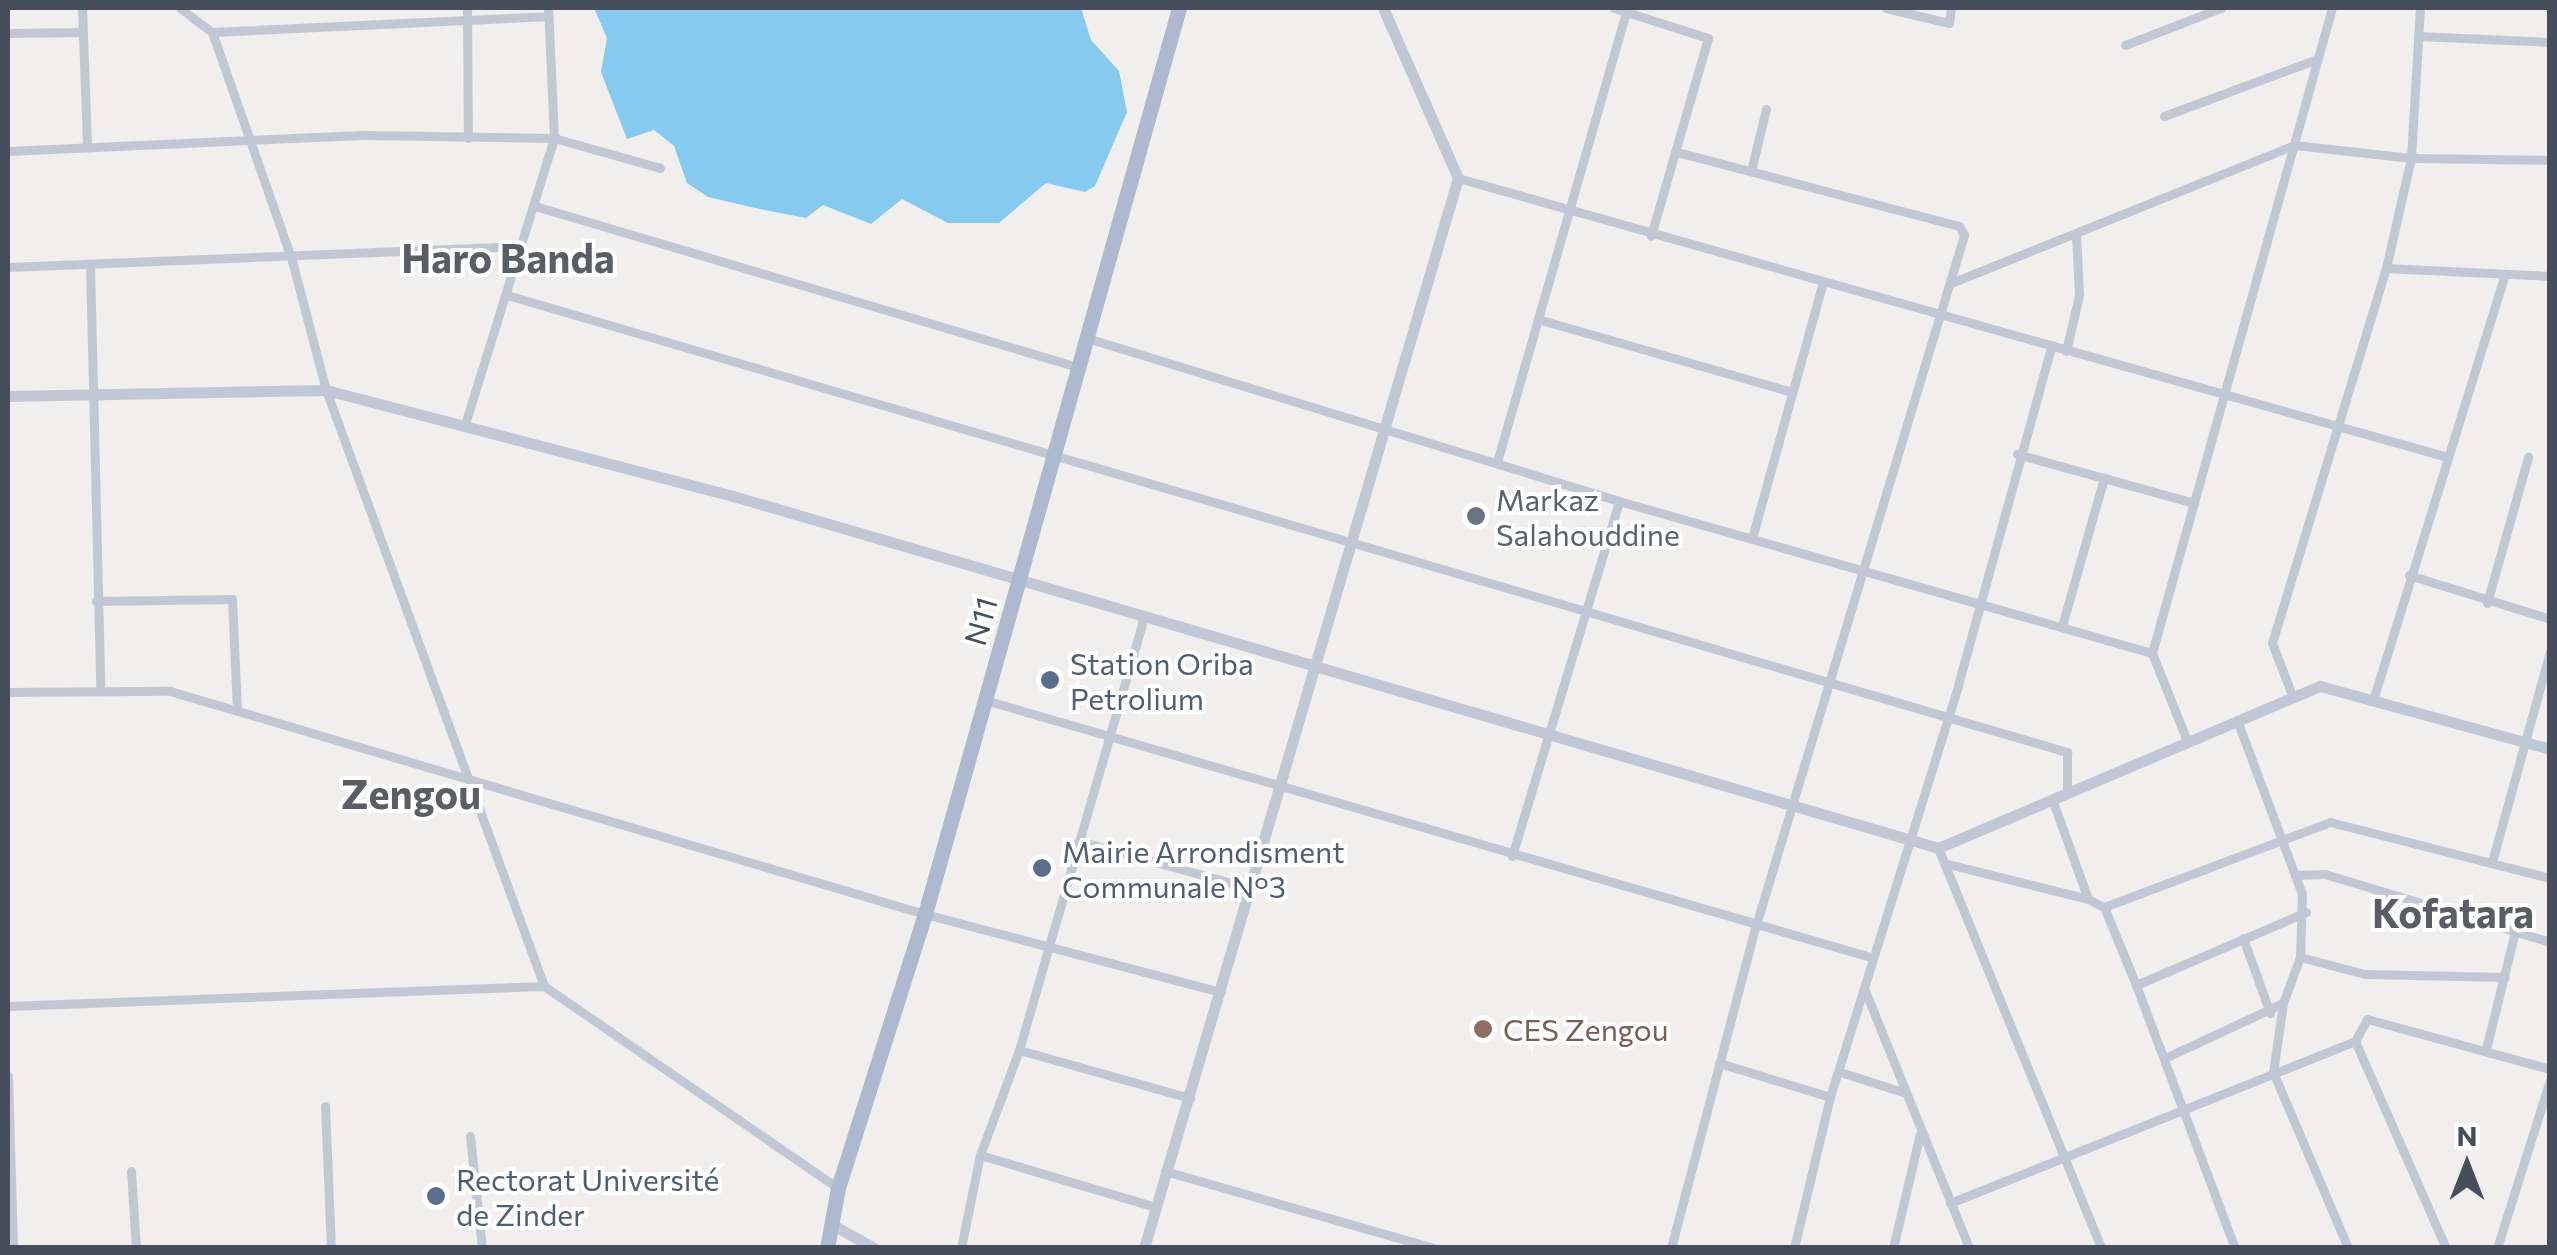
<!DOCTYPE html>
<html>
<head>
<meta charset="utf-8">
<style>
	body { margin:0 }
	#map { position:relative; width:2557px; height:1255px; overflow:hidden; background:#f1eeee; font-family:Commissioner,sans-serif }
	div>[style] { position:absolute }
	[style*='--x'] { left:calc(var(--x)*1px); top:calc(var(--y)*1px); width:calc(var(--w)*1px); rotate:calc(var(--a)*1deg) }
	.water>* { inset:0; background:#86cbef }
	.minor>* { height:9px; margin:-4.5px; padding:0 4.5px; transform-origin:4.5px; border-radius:4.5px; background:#c1c8d4 }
	.tertiary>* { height:11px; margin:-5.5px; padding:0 5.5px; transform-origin:5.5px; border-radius:5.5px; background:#c1c8d4 }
	.primary>* { height:15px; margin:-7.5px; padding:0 7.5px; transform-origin:7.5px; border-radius:7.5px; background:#adb9ce }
	.dots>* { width:28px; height:28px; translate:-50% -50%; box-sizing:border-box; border:5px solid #fff; border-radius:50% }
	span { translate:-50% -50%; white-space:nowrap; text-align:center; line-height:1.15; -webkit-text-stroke:8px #fff; paint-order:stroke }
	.worship-label { font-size:30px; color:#5b616d }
	.left { translate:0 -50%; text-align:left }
	.street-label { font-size:30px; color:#464e5c }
	.service-label { font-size:30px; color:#4e5e75 }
	.education-label { font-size:30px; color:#785e54 }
	.district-label { font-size:40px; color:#5a5d63; font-weight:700 }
	.frame { position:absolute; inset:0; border:10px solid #464e5c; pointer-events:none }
	.north { position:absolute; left:2417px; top:1115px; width:100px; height:100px; -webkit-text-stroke:8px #fff; paint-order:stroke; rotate:0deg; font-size:28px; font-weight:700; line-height:40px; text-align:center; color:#464e5c }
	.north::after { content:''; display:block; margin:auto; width:35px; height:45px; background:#464e5c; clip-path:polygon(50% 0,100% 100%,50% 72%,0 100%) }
</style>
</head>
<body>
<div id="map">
	<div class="water">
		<div style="clip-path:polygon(594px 8px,1081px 8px,1091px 40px,1119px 71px,1127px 112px,1095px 186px,1085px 192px,1046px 183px,999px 223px,948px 223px,902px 199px,871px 224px,823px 205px,806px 218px,760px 209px,708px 197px,687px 183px,674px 146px,654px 130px,627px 139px,601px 72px,607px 38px)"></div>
	</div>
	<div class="minor">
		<div style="--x:82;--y:8;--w:139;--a:87.9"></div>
		<div style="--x:180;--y:8;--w:40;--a:37"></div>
		<div style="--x:212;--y:32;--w:238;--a:70.7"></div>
		<div style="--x:291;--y:257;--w:138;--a:75.3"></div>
		<div style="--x:326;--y:390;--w:635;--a:69.91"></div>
		<div style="--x:544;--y:986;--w:357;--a:34.5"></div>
		<div style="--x:467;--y:8;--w:130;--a:89.6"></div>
		<div style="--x:1614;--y:8;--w:99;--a:17.7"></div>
		<div style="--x:1708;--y:38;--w:206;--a:106.1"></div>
		<div style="--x:1886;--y:8;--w:65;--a:13.4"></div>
		<div style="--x:1949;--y:23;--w:15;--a:-82"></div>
		<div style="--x:212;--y:32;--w:337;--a:-2.7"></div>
		<div style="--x:8;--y:33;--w:73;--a:-0.8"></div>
		<div style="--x:2418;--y:36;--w:132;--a:2.6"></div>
		<div style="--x:2125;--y:45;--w:103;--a:-21.1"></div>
		<div style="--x:2164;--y:116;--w:163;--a:-20.4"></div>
		<div style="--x:8;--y:151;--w:359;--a:-2.6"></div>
		<div style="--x:367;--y:135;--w:187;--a:0.9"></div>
		<div style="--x:554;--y:138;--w:110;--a:15.8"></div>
		<div style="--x:1751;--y:171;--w:64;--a:-76.4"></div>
		<div style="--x:1458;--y:178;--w:1024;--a:15.75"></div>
		<div style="--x:535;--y:206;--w:566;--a:16.52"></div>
		<div style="--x:90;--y:264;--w:423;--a:88.6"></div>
		<div style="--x:8;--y:267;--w:515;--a:-2.34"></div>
		<div style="--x:2386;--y:268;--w:164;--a:2.8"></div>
		<div style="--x:1951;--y:283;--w:371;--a:-21.9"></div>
		<div style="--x:2295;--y:145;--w:117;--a:6.4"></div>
		<div style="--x:2411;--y:158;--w:139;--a:0.8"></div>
		<div style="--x:507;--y:295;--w:1626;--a:16.33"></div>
		<div style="--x:2067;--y:752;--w:42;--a:90"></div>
		<div style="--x:1541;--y:320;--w:261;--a:16"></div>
		<div style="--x:1087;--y:338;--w:556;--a:17.03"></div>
		<div style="--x:1619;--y:501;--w:554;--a:15.92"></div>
		<div style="--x:2066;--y:351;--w:57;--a:-76.9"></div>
		<div style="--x:2079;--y:295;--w:61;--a:-92.8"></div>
		<div style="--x:465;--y:424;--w:300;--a:-72.7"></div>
		<div style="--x:554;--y:138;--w:130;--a:-92.6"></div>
		<div style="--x:2017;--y:454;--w:184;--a:15.5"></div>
		<div style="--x:1497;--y:462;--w:469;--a:-74"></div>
		<div style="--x:1752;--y:538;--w:263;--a:-74.5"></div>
		<div style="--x:2409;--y:575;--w:148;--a:17.3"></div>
		<div style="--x:96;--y:601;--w:136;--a:-0.8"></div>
		<div style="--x:232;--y:599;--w:112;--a:87.4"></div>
		<div style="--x:2487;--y:603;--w:152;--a:-74.3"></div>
		<div style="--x:2062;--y:626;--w:154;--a:-74.2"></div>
		<div style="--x:8;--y:692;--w:162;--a:-0.4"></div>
		<div style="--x:170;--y:691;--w:787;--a:16.46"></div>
		<div style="--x:925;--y:914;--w:306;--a:14.8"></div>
		<div style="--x:2292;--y:695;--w:56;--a:-111"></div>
		<div style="--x:2272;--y:643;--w:392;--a:-73.1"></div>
		<div style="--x:2386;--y:268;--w:113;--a:-77.2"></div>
		<div style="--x:2411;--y:158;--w:150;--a:-86.6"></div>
		<div style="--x:2374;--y:697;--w:442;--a:-72.8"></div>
		<div style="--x:985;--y:700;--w:923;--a:16.18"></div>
		<div style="--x:2187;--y:741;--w:95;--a:-111.7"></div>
		<div style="--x:2152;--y:653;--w:670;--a:-74.41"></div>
		<div style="--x:2052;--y:799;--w:106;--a:70.2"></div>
		<div style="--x:2088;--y:899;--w:18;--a:27"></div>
		<div style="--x:2104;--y:907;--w:84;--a:67.7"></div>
		<div style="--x:2136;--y:985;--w:281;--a:69.4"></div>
		<div style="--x:1079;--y:841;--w:177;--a:15.4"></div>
		<div style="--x:1938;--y:848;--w:432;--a:67.8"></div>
		<div style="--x:1512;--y:856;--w:371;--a:-73.2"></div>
		<div style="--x:2492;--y:862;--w:219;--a:-74.6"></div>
		<div style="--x:1944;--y:863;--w:148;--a:14"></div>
		<div style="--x:2295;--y:875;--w:30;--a:-2"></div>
		<div style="--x:2325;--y:874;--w:235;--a:16.8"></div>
		<div style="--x:2104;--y:907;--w:241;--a:-20.6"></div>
		<div style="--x:2330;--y:822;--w:227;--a:14.3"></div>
		<div style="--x:2243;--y:938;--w:80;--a:70.2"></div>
		<div style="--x:2300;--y:957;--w:67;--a:14.7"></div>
		<div style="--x:2365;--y:974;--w:140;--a:1.2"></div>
		<div style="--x:2136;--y:985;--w:185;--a:-23.2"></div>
		<div style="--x:1864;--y:988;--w:280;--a:68"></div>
		<div style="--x:2283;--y:1003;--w:70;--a:98.2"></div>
		<div style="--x:2273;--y:1072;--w:191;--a:66.9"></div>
		<div style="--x:8;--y:1006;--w:536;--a:-2.14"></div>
		<div style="--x:2355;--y:1041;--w:226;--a:66.3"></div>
		<div style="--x:2486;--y:1049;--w:121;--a:-76.1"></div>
		<div style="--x:1019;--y:1050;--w:178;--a:15.7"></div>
		<div style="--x:2165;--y:1058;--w:130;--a:-25"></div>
		<div style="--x:2283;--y:1003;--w:49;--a:-69.7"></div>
		<div style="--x:2300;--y:957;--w:63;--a:-88.2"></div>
		<div style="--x:2302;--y:894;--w:186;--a:-110.5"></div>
		<div style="--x:1719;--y:1063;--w:116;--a:17"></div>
		<div style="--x:1840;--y:1072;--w:66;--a:17.6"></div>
		<div style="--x:8;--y:1076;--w:172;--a:88.3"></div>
		<div style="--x:325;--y:1106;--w:142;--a:87.6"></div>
		<div style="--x:470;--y:1136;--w:113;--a:83.9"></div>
		<div style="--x:980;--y:1155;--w:179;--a:16.5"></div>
		<div style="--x:131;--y:1171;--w:77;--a:86.3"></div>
		<div style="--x:1165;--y:1171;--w:279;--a:16"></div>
		<div style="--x:1950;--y:1203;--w:436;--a:-21.8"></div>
		<div style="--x:2355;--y:1041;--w:25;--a:-61"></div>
		<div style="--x:2367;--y:1019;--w:190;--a:15.3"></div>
		<div style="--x:961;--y:1248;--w:95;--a:-78.5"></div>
		<div style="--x:980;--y:1155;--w:112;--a:-69.6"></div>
		<div style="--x:1019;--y:1050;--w:451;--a:-73.9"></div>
		<div style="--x:1671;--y:1248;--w:334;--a:-75.3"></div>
		<div style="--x:1756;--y:925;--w:721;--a:-73.22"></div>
		<div style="--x:1964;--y:235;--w:10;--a:-119"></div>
		<div style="--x:1959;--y:226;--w:293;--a:-165.3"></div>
		<div style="--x:1794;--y:1248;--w:155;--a:-76.6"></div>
		<div style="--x:1830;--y:1097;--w:431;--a:-72.7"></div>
		<div style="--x:1958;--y:685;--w:347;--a:-74.6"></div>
		<div style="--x:1893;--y:1248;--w:117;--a:-76.7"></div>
		<div style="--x:2497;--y:1248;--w:176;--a:-72.5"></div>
	</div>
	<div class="tertiary">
		<div style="--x:8;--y:396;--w:318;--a:-1.1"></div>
		<div style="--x:326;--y:390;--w:421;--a:14.6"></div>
		<div style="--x:733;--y:496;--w:1255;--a:16.28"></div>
		<div style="--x:1938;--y:848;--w:415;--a:-23"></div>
		<div style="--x:2320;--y:686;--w:238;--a:15.3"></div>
		<div style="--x:833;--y:1225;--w:47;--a:29.3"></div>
		<div style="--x:1144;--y:1248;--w:1115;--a:-73.65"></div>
		<div style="--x:1458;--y:178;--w:186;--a:-113.8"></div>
	</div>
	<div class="primary">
		<div style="--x:827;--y:1248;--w:61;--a:-79.6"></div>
		<div style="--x:838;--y:1188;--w:287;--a:-72.4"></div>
		<div style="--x:925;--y:914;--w:941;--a:-74.34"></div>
	</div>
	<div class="dots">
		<div style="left:1476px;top:516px;background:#6b7280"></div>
		<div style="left:1050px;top:680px;background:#5c6f8a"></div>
		<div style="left:1042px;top:868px;background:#5c6f8a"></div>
		<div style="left:1483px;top:1029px;background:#8d6e63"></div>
		<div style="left:436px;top:1196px;background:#5c6f8a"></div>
	</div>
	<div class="worship-label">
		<span class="left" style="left:1496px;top:516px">Markaz<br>Salahouddine</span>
	</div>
	<div class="street-label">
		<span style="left:980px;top:621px;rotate:-74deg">N11</span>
	</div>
	<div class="service-label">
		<span class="left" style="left:1070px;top:680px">Station Oriba<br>Petrolium</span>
		<span class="left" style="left:1062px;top:868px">Mairie Arrondisment<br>Communale N°3</span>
		<span class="left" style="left:456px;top:1196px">Rectorat Université<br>de Zinder</span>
	</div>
	<div class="education-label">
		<span class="left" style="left:1503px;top:1029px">CES Zengou</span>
	</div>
	<div class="district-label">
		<span style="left:508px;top:257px">Haro Banda</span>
		<span style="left:411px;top:793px">Zengou</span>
		<span style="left:2453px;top:912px">Kofatara</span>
	</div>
	<div class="frame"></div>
	<div class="north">N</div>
</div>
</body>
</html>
